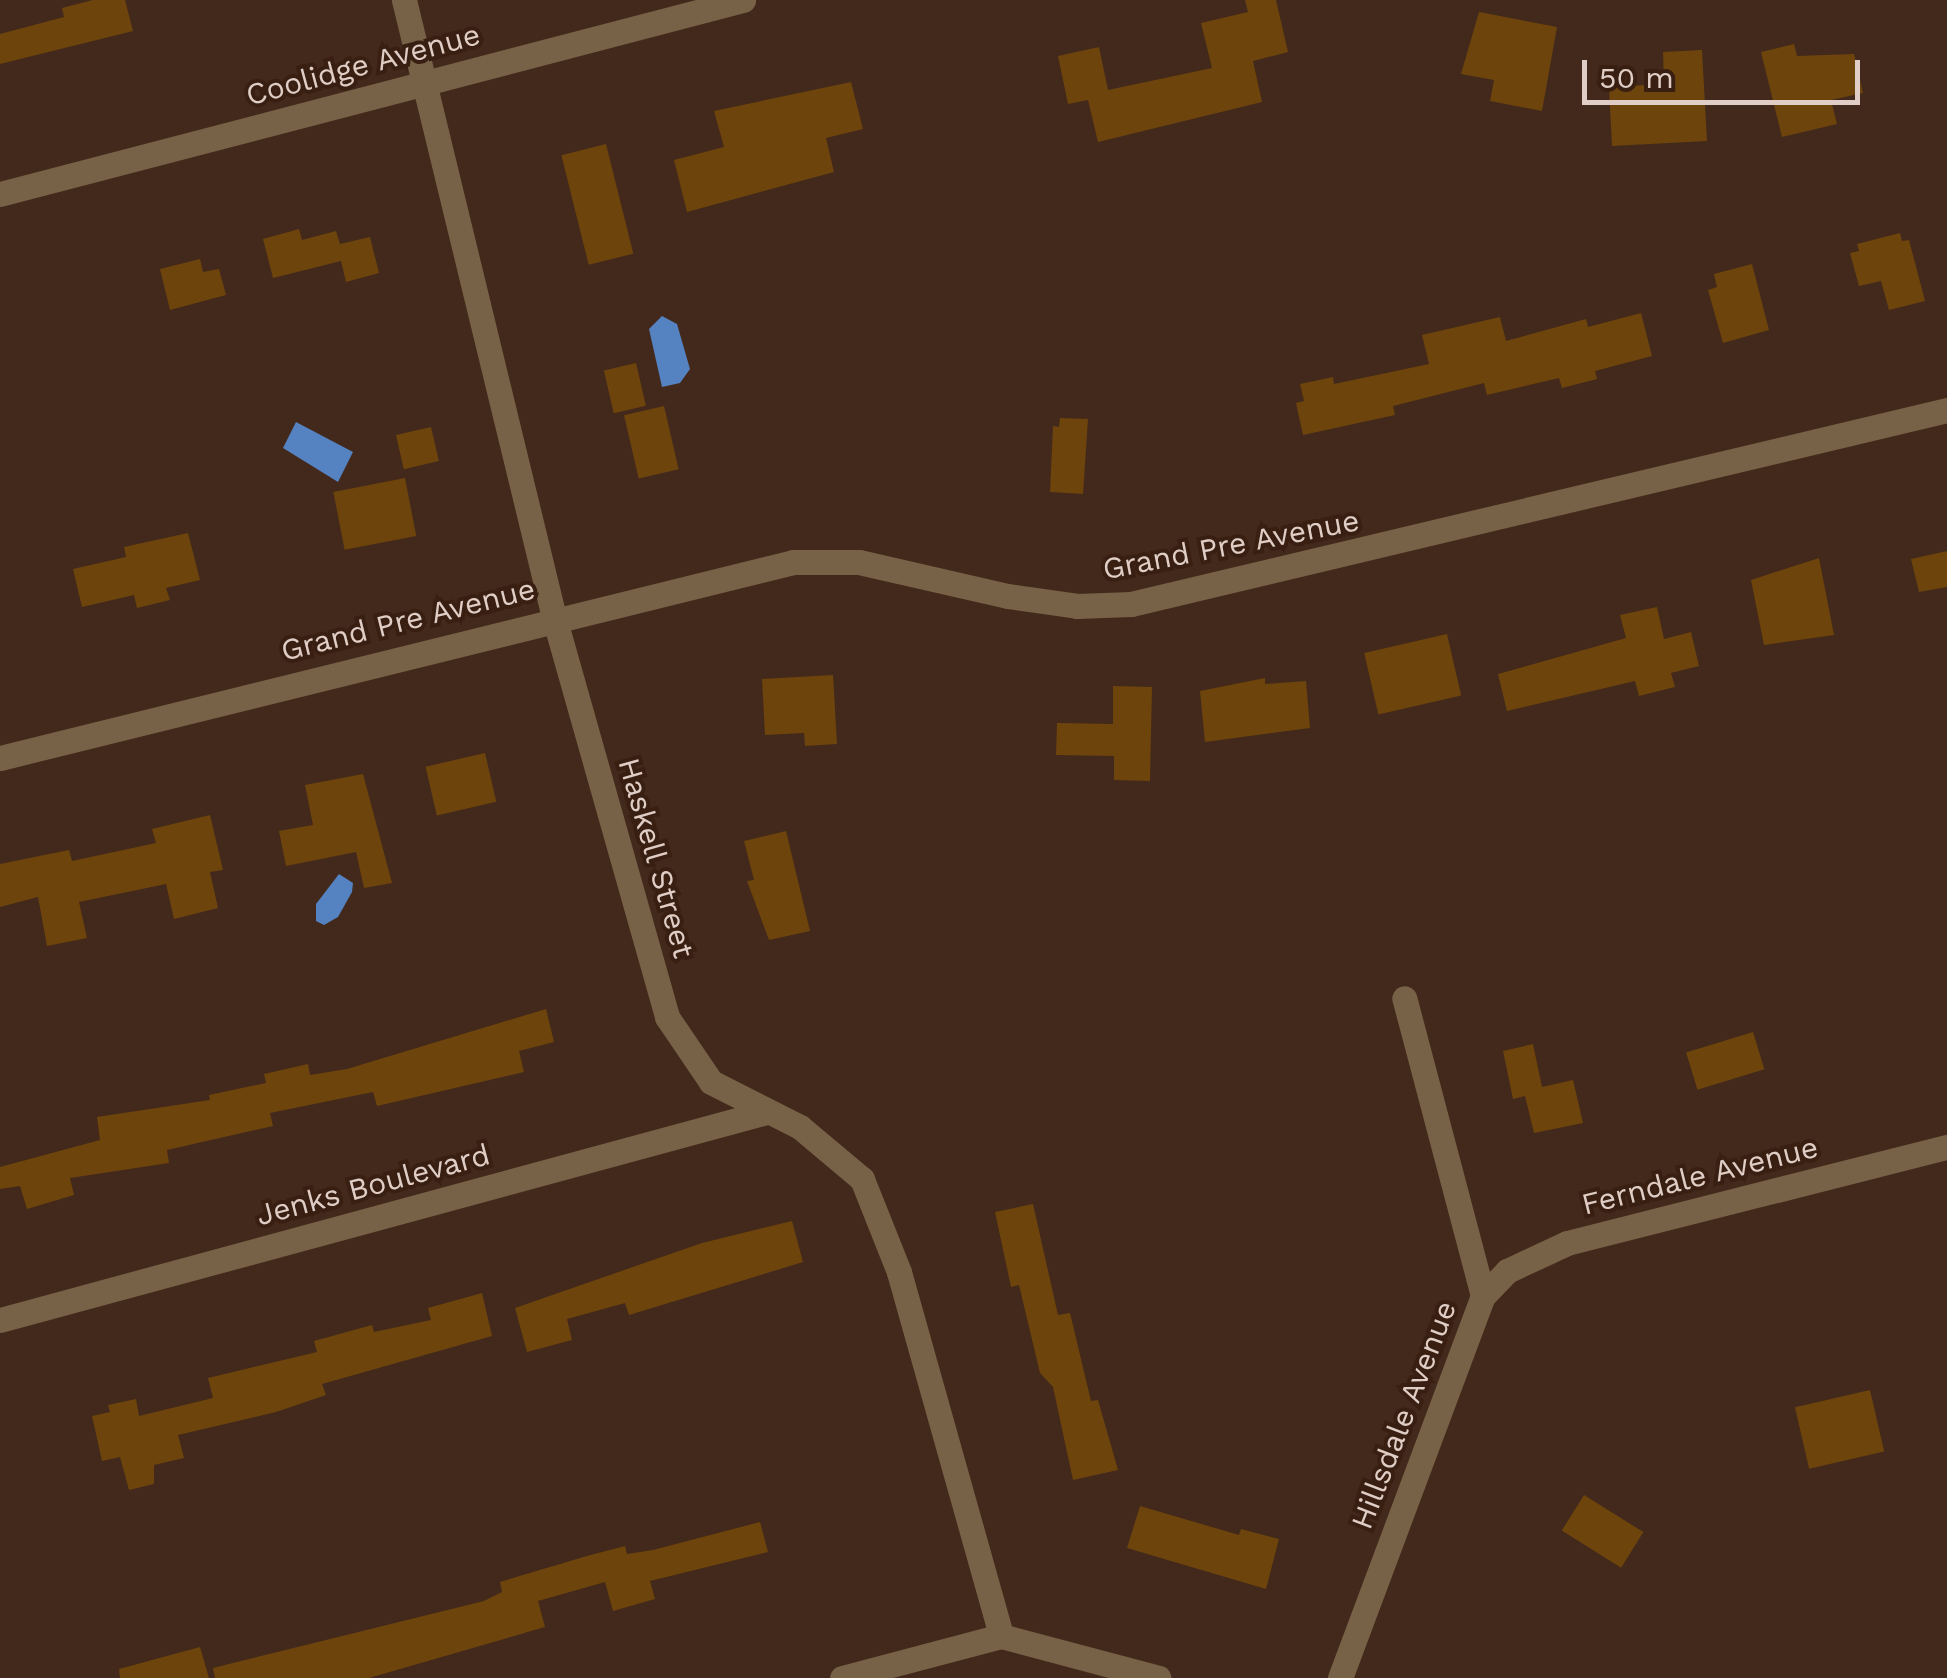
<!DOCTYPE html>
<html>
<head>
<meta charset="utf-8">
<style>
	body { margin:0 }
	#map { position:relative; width:1947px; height:1678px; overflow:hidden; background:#43291b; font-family:"Work Sans",sans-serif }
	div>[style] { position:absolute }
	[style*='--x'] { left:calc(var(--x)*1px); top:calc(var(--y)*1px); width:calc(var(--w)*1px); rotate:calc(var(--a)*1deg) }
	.water>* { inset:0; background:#5582c1 }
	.building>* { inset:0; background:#6d440c; transform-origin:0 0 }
	.minor>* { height:25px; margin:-12.5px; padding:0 12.5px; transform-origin:12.5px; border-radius:12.5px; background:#776247 }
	span { translate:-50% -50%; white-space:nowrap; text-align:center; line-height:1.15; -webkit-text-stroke:8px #381f12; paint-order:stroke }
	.street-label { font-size:30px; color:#e0cec6 }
	.scale { position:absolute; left:1582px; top:60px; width:278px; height:45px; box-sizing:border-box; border:5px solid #e0cec6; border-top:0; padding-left:12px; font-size:30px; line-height:35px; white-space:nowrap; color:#e0cec6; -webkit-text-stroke:8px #381f12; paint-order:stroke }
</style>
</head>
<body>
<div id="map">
	<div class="water">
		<div style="clip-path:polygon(662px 316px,677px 324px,690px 369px,680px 383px,662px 387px,649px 329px)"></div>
		<div style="clip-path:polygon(296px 422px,353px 452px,338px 482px,283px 448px)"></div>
		<div style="clip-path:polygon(339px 874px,353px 883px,352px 892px,338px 917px,324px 925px,316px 921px,316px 904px)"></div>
	</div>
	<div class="building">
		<div style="clip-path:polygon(93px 0,125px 0,133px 31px,0 64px,0 34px,64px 17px,62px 8px)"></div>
		<div style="clip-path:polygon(1245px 0,1276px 0,1288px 52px,1253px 61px,1262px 102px,1098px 142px,1088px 100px,1068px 104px,1058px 56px,1099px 47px,1108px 90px,1212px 68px,1201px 23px,1248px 12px)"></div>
		<div style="clip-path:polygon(1479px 12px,1557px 27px,1542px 111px,1490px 101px,1494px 80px,1461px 74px)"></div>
		<div style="clip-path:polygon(1794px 44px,1797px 56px,1854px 54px,1863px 93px,1831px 100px,1837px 124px,1782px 137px,1761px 52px)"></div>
		<div style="clip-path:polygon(1702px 50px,1707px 141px,1612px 146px,1609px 87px,1664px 84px,1663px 52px)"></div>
		<div style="clip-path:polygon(851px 82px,863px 129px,826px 138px,834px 172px,687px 212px,674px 160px,724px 147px,714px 111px)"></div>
		<div style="left:606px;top:144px;width:113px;height:46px;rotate:76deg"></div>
		<div style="clip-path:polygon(299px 229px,302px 240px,336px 231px,340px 244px,370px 237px,379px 273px,346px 282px,341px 261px,273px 278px,263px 239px)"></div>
		<div style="clip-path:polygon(1900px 233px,1902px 241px,1909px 240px,1925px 301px,1889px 310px,1881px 281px,1859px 286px,1850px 253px,1859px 251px,1857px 244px)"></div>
		<div style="clip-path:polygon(200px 259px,203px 272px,219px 269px,226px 295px,170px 310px,160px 269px)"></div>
		<div style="clip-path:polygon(1752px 264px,1769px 330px,1723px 343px,1708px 290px,1717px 287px,1714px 274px)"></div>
		<div style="clip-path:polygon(1641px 313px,1652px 356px,1595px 371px,1597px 379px,1562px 388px,1559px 378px,1487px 395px,1484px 383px,1393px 406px,1395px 415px,1303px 435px,1296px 403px,1304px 401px,1300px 384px,1333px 377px,1334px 384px,1429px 364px,1422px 335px,1500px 317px,1506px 341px,1586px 319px,1588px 327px)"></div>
		<div style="left:636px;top:363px;width:44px;height:33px;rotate:77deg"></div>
		<div style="left:664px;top:406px;width:65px;height:41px;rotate:77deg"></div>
		<div style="clip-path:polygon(1060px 418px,1088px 419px,1083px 494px,1050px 492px,1053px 426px,1059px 427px)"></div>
		<div style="left:431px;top:427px;width:35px;height:36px;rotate:77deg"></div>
		<div style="left:405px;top:478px;width:59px;height:73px;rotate:79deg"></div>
		<div style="clip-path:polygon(188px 533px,200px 580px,166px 588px,170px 600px,137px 608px,134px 595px,82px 607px,73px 569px,126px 557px,124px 547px)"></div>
		<div style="clip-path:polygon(1947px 551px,1947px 587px,1919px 592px,1911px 559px)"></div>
		<div style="clip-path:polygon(1819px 558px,1834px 635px,1764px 645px,1751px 580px)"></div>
		<div style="clip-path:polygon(1657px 607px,1664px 639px,1691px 632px,1699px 666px,1671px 673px,1675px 687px,1639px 696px,1635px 681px,1507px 711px,1498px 674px,1626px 638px,1620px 615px)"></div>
		<div style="left:1447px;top:634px;width:63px;height:85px;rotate:77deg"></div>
		<div style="clip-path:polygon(833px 675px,837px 744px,805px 746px,804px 733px,765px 735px,762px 679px)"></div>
		<div style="clip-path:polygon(1265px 678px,1265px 684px,1306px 681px,1310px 728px,1205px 742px,1200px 691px)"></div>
		<div style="clip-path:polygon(1113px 686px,1152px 687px,1150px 781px,1114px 780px,1114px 756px,1056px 755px,1057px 723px,1113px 724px)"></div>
		<div style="left:485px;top:753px;width:50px;height:61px;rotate:77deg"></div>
		<div style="clip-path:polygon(363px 774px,392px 883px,364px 888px,356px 852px,286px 866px,279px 831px,313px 825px,305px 785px)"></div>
		<div style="clip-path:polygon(210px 815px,223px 870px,210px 872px,218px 908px,174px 919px,166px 884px,79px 902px,87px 938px,47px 946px,38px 897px,0 907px,0 864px,69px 850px,72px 861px,156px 843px,152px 829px)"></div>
		<div style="clip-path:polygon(786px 831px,810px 931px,769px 940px,747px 881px,754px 880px,744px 841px)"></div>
		<div style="clip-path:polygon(546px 1009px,554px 1042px,519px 1051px,524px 1072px,377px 1106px,373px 1092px,270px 1113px,273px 1126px,167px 1150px,169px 1163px,70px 1178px,74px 1195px,27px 1209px,20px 1186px,0 1189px,0 1167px,100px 1140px,97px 1117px,210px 1100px,209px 1095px,266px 1083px,264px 1074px,308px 1064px,310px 1075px,347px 1069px)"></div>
		<div style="left:1753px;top:1032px;width:39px;height:70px;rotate:73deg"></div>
		<div style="clip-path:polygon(1533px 1044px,1542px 1087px,1573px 1080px,1583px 1123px,1534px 1133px,1525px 1096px,1513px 1099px,1503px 1051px)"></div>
		<div style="clip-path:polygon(1033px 1204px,1058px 1315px,1070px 1313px,1091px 1401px,1098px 1400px,1118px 1470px,1073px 1480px,1053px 1387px,1040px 1373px,1019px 1285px,1011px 1287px,995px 1212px)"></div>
		<div style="clip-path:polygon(792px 1221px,803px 1262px,629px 1315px,625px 1303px,567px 1319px,572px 1340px,527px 1352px,515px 1308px,702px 1243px)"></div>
		<div style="clip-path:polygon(482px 1293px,492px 1336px,322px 1384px,326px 1395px,276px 1412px,178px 1435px,184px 1458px,154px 1465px,154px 1484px,129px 1490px,120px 1457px,102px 1461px,92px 1416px,110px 1412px,108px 1405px,136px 1399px,139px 1416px,213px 1398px,208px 1378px,317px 1352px,314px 1341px,372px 1325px,374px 1332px,431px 1320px,428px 1308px)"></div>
		<div style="left:1870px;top:1390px;width:63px;height:77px;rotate:77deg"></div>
		<div style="left:1584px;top:1495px;width:70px;height:42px;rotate:32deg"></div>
		<div style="clip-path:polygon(1140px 1506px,1239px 1535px,1241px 1529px,1279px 1539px,1266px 1589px,1127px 1548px)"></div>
		<div style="clip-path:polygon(760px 1522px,768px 1552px,650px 1581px,655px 1599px,613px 1611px,605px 1582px,538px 1601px,545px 1627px,369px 1678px,215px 1678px,213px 1668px,484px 1601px,502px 1592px,500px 1582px,587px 1556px,625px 1546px,627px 1554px,653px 1550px)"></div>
		<div style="clip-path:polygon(200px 1647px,209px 1678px,120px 1678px,119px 1669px)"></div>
	</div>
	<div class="minor">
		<div style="--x:404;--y:0;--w:635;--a:76.34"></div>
		<div style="--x:554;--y:617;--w:416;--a:74.2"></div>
		<div style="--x:667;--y:1017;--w:78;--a:55.9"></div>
		<div style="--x:711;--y:1082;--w:100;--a:26.8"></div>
		<div style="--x:800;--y:1127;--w:81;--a:40"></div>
		<div style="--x:862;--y:1179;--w:100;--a:68.3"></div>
		<div style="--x:899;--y:1272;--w:378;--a:74.3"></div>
		<div style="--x:0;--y:194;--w:768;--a:-14.63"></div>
		<div style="--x:0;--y:758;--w:817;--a:-13.88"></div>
		<div style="--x:793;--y:562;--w:66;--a:0"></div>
		<div style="--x:859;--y:562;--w:153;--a:12.9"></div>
		<div style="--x:1008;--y:596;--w:70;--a:8.2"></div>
		<div style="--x:1077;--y:606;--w:54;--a:-2.1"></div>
		<div style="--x:1131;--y:604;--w:839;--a:-13.37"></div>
		<div style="--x:1483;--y:1296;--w:35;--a:-46"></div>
		<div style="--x:1507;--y:1271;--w:66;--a:-25"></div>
		<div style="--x:1567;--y:1243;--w:392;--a:-14.2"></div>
		<div style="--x:0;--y:1320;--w:791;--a:-15.18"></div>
		<div style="--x:842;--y:1678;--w:164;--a:-14.8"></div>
		<div style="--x:1001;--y:1636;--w:163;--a:14.9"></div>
		<div style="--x:1340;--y:1678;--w:408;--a:-69.5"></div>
		<div style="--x:1483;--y:1296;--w:308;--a:-104.8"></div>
	</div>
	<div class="street-label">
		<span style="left:363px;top:65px;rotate:-15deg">Coolidge Avenue</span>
		<span style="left:1231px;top:545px;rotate:-11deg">Grand Pre Avenue</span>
		<span style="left:408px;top:620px;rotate:-14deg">Grand Pre Avenue</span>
		<span style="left:656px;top:858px;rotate:74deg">Haskell Street</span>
		<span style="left:1700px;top:1176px;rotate:-14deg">Ferndale Avenue</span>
		<span style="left:373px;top:1185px;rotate:-15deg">Jenks Boulevard</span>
		<span style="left:1404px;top:1415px;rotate:-69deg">Hillsdale Avenue</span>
	</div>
	<div class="scale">50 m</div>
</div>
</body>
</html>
